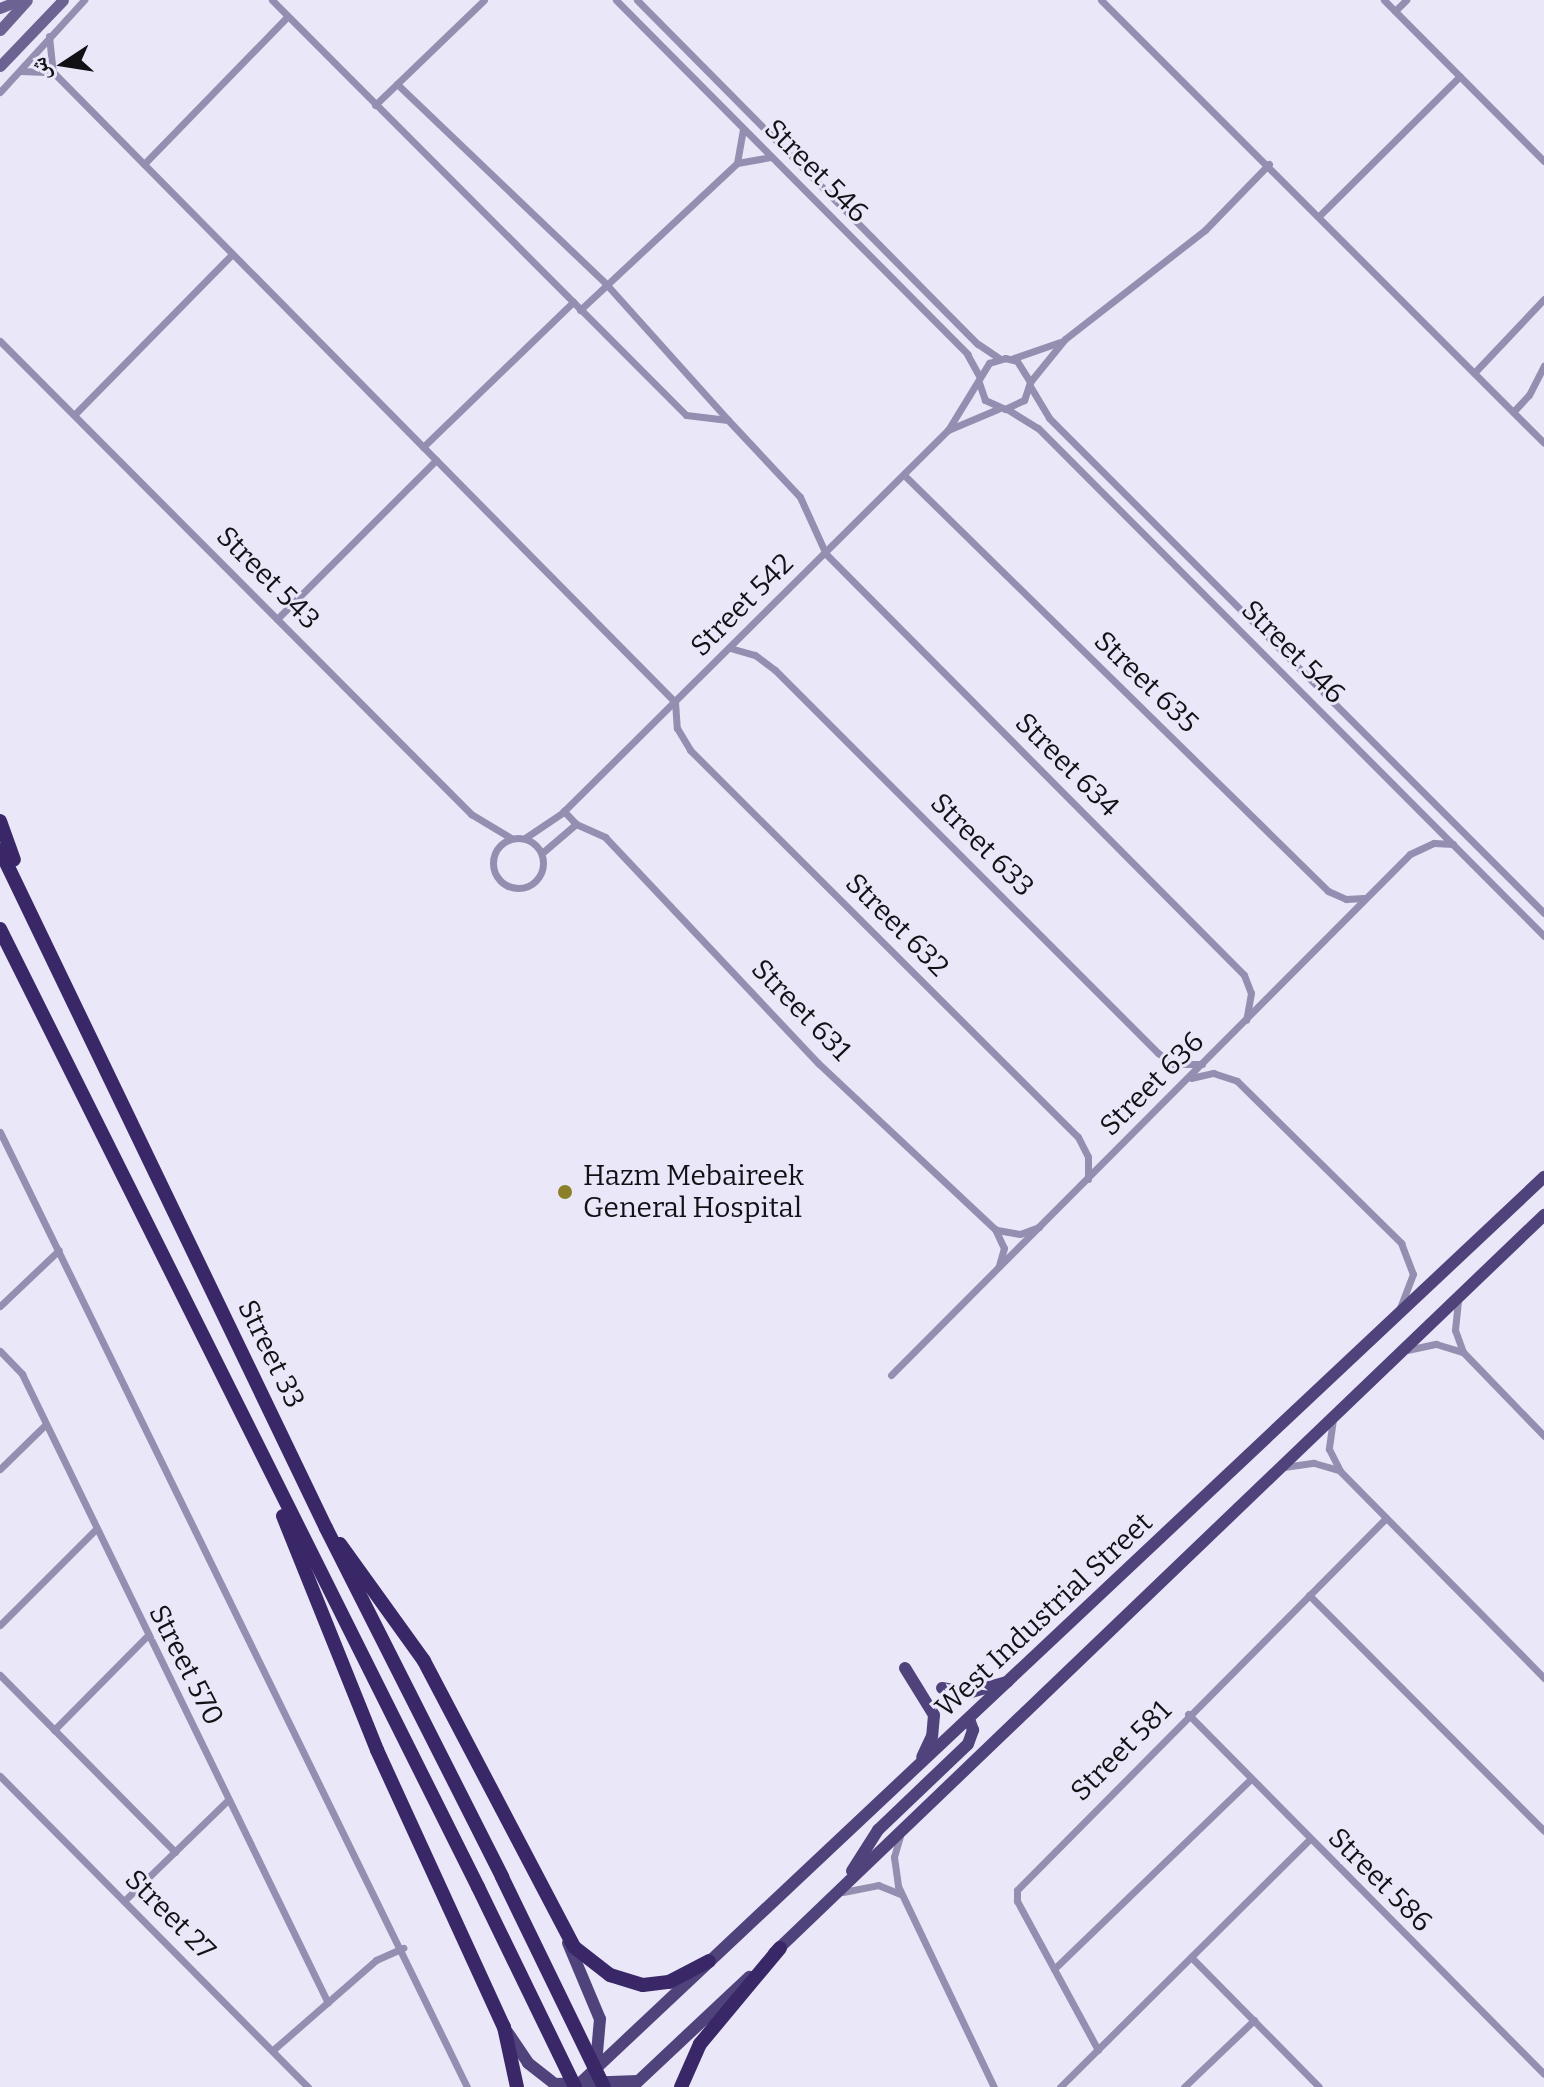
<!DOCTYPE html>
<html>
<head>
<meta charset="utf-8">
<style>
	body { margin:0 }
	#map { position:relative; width:1544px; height:2087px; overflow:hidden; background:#eae7f9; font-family:Bitter,"Noto Naskh Arabic",serif }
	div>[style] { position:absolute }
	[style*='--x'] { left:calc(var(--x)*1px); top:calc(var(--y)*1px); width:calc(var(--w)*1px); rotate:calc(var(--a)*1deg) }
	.street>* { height:7px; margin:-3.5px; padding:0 3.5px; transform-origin:3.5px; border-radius:3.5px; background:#948fb0 }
	.street>.ring { margin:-3.5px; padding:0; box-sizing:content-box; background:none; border:7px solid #948fb0; border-radius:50% }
	.secondary>* { height:11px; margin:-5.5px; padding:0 5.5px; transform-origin:5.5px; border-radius:5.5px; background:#6c6392 }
	.primary>* { height:12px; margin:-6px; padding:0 6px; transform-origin:6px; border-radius:6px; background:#50437c }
	.highway>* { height:14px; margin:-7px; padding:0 7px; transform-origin:7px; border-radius:7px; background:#3a2768 }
	.highway-bridge>* { height:14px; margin:-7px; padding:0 7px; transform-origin:7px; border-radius:7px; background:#3a2768 }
	.dots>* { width:22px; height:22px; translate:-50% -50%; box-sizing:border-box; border:4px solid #eae7f9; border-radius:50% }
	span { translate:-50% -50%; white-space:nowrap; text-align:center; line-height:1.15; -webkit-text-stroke:6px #eae7f9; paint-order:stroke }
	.street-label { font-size:28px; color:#121116 }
	.poi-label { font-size:28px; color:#121116 }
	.left { translate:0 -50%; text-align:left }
	.north { position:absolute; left:24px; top:24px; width:80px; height:80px; -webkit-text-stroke:6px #eae7f9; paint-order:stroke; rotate:258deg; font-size:22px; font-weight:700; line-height:32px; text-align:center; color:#121116 }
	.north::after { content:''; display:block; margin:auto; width:28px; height:36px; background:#121116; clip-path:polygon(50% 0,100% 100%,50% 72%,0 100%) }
</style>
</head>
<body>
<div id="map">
	<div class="street">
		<div style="--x:272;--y:0;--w:586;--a:45.07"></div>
		<div style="--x:686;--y:415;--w:42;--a:6.8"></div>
		<div style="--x:728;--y:420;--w:105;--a:46.9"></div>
		<div style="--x:800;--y:497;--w:63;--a:65.5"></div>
		<div style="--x:826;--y:554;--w:593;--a:45.2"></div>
		<div style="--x:1244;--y:975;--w:19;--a:69"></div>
		<div style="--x:1251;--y:993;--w:27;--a:100"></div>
		<div style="--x:616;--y:0;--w:499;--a:45.2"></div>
		<div style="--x:967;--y:354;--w:26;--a:61"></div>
		<div style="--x:637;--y:0;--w:484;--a:45.3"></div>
		<div style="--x:978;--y:344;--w:25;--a:34"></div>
		<div style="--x:1101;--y:0;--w:626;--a:45"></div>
		<div style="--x:1384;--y:0;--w:227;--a:45.2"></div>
		<div style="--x:1395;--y:11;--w:16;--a:-45"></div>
		<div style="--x:49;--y:36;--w:36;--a:84"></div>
		<div style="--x:53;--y:72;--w:885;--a:45.37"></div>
		<div style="--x:675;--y:702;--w:26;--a:86"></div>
		<div style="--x:677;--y:728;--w:26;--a:59"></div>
		<div style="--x:690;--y:750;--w:548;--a:44.93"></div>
		<div style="--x:1078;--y:1137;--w:22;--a:63"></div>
		<div style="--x:1088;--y:1157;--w:22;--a:90"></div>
		<div style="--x:20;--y:71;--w:33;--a:2"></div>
		<div style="--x:397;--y:84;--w:291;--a:43.7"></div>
		<div style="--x:607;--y:285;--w:181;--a:48.1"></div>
		<div style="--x:0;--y:92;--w:125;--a:-47.6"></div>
		<div style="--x:375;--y:105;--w:151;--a:-43.9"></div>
		<div style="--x:737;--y:163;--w:34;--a:-80"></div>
		<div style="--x:144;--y:164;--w:205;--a:-45.8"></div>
		<div style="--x:1320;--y:215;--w:197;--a:-44.8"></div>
		<div style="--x:580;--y:310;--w:215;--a:-43.1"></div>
		<div style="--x:737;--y:163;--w:35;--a:-10"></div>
		<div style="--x:0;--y:341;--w:668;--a:45.12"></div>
		<div style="--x:471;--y:814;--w:47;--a:31"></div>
		<div style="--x:1011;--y:359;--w:52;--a:-19.1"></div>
		<div style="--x:1474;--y:373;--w:102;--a:-46.6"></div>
		<div style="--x:1030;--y:382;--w:55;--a:-50.9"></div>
		<div style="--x:1065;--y:339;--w:177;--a:-37.9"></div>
		<div style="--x:1205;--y:230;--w:92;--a:-45.9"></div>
		<div style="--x:1030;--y:386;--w:37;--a:59"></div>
		<div style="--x:1049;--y:418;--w:700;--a:45"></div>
		<div style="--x:1007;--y:409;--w:36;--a:32"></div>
		<div style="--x:1038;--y:428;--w:717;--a:45.11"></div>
		<div style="--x:1513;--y:412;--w:23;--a:-47"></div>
		<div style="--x:1529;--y:395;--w:33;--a:-63"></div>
		<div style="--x:75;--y:414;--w:224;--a:-45.5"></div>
		<div style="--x:948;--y:430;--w:54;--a:-22.8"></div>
		<div style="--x:423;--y:447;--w:209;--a:-44"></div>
		<div style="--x:904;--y:475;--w:594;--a:44.45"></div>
		<div style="--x:1328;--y:891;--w:20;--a:24"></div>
		<div style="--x:1346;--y:899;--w:18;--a:-3"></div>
		<div style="--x:277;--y:619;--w:225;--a:-45"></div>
		<div style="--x:730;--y:648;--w:26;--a:16"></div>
		<div style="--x:755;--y:655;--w:25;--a:37"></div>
		<div style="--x:775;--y:670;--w:542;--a:45"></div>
		<div style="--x:1158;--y:1053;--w:19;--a:35"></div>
		<div style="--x:1174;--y:1064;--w:28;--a:0"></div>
		<div style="--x:576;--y:824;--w:32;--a:24"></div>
		<div style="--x:605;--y:837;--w:311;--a:46.7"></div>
		<div style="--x:818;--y:1063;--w:243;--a:43.2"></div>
		<div style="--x:995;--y:1229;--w:21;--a:65"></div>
		<div style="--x:1004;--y:1248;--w:19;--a:106"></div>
		<div class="ring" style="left:493px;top:838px;width:43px;height:43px"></div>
		<div style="--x:525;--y:838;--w:45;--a:-34"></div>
		<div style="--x:562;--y:813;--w:544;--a:-44.78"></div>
		<div style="--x:948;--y:430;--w:79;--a:-58.5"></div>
		<div style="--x:989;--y:363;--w:17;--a:-17"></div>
		<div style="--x:1005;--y:358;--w:12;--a:14"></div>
		<div style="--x:1017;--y:361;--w:25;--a:58"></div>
		<div style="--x:1030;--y:382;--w:19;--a:108"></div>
		<div style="--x:1024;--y:400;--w:21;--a:155"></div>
		<div style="--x:1005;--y:409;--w:22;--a:-156"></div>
		<div style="--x:985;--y:400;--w:18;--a:-109"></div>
		<div style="--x:542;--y:853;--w:45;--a:-40.5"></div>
		<div style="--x:576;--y:824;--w:18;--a:-133"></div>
		<div style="--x:1191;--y:1078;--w:23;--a:-13"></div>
		<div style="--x:1213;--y:1073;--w:25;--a:18"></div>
		<div style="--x:1237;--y:1081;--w:231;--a:44.6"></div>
		<div style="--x:1401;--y:1243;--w:33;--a:69"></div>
		<div style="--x:1413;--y:1274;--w:39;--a:111"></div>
		<div style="--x:0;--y:1132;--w:1063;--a:63.94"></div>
		<div style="--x:997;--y:1230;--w:23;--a:10"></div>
		<div style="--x:1020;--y:1234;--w:20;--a:-20"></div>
		<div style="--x:1458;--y:1301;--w:29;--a:96"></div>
		<div style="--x:1455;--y:1330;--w:23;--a:70"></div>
		<div style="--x:1463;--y:1352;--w:117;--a:46"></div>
		<div style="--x:0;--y:1306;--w:81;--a:-43.5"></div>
		<div style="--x:1407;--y:1350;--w:30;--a:-12"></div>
		<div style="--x:1436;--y:1344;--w:28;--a:17"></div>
		<div style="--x:0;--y:1351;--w:32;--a:46"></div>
		<div style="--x:22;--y:1374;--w:699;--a:64.06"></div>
		<div style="--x:891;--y:1375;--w:735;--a:-45.11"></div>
		<div style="--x:1410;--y:854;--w:26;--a:-25"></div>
		<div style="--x:1434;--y:843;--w:19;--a:3"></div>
		<div style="--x:1333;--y:1419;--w:30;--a:98"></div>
		<div style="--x:1329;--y:1449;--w:25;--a:63"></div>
		<div style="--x:1340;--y:1471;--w:291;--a:45.4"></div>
		<div style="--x:1284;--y:1467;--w:30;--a:-8"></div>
		<div style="--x:1314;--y:1463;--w:25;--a:16"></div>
		<div style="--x:0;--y:1469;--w:63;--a:-44.4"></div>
		<div style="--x:1309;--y:1595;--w:333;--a:45.1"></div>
		<div style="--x:0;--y:1625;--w:134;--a:-45"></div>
		<div style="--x:0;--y:1675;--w:249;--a:45.3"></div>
		<div style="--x:1188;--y:1714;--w:506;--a:45.32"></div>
		<div style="--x:54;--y:1730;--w:131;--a:-45.3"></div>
		<div style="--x:0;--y:1776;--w:438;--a:45.3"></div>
		<div style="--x:900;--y:1836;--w:22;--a:106"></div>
		<div style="--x:894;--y:1857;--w:29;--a:82"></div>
		<div style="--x:898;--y:1886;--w:223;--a:64.5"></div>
		<div style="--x:843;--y:1892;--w:36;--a:-11"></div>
		<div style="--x:878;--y:1885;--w:24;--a:22"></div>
		<div style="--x:124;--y:1901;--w:145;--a:-44.2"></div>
		<div style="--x:1191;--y:1957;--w:182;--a:45.4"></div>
		<div style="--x:1054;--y:1969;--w:274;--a:-44"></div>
		<div style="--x:273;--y:2050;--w:137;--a:-41.1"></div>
		<div style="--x:376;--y:1960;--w:30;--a:-24"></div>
		<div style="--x:1098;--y:2050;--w:170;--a:-118.5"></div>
		<div style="--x:1017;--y:1901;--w:11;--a:-90"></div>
		<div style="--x:1017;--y:1890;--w:524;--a:-45.23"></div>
		<div style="--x:1060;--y:2087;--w:351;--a:-44.8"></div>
		<div style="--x:1184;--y:2087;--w:97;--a:-43.7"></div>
	</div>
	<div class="secondary">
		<div style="--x:0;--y:8;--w:22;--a:-22"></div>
		<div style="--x:0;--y:30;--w:40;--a:-48"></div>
		<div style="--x:0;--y:66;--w:91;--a:-46.3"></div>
	</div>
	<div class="primary">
		<div style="--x:905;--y:1668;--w:55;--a:58.3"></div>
		<div style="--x:934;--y:1715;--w:21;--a:95"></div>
		<div style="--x:932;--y:1736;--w:23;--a:115"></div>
		<div style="--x:942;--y:1688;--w:26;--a:11"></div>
		<div style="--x:968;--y:1693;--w:41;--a:-15.8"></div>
		<div style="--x:852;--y:1871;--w:49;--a:-57.6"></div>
		<div style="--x:878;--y:1830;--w:124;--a:-43.7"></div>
		<div style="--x:968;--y:1744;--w:15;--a:-70"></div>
		<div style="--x:973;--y:1730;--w:12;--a:-110"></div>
		<div style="--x:568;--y:1943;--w:82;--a:67.2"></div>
		<div style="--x:600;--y:2019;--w:45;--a:95.1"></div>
		<div style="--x:774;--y:1953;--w:1067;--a:-43.78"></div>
		<div style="--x:508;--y:2033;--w:36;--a:56"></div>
		<div style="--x:528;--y:2063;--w:34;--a:38"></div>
		<div style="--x:555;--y:2084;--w:83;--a:-2.1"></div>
		<div style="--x:576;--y:2087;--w:1329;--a:-43.23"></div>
		<div style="--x:632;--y:2087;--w:161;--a:-43.2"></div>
	</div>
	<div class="highway">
		<div style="--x:0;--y:821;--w:41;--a:70.3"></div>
		<div style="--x:0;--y:850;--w:752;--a:64.32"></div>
		<div style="--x:326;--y:1528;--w:391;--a:63.2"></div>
		<div style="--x:0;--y:929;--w:1071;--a:63.48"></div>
		<div style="--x:283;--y:1516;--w:252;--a:68.1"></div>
		<div style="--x:377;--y:1750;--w:305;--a:65.4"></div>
		<div style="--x:504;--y:2027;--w:61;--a:77.8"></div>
		<div style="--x:340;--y:1544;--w:144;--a:54.3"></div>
		<div style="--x:424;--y:1661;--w:323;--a:62.3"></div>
		<div style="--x:574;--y:1947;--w:46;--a:37.9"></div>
		<div style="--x:610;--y:1975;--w:34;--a:17"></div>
		<div style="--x:643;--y:1985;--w:26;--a:-7"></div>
		<div style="--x:669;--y:1982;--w:45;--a:-27.7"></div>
		<div style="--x:681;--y:2087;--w:47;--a:-66.2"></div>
		<div style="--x:700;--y:2044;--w:125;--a:-50.2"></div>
	</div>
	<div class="highway-bridge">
		<div style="--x:502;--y:1877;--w:233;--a:64.1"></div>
		<div style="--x:478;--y:1887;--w:222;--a:64.1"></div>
	</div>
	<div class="dots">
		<div style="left:565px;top:1192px;background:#8b8027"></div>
	</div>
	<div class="street-label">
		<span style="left:816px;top:171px;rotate:45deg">Street 546</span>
		<span style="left:268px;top:578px;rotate:45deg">Street 543</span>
		<span style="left:742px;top:605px;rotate:-45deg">Street 542</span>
		<span style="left:1293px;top:652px;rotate:45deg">Street 546</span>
		<span style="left:1146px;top:682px;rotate:44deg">Street 635</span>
		<span style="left:1067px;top:765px;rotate:45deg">Street 634</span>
		<span style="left:982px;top:845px;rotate:45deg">Street 633</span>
		<span style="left:897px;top:925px;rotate:45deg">Street 632</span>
		<span style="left:801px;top:1010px;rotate:46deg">Street 631</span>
		<span style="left:1152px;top:1084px;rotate:-45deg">Street 636</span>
		<span style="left:271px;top:1354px;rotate:64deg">Street 33</span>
		<span style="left:1044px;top:1615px;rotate:-43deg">West Industrial Street</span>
		<span style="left:186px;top:1665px;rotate:63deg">Street 570</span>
		<span style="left:1121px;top:1751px;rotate:-45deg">Street 581</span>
		<span style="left:1380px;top:1880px;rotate:45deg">Street 586</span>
		<span style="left:170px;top:1915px;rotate:45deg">Street 27</span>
	</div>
	<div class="poi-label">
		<span class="left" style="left:583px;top:1192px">Hazm Mebaireek<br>General Hospital</span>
	</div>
	<div class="north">ش</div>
</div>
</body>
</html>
